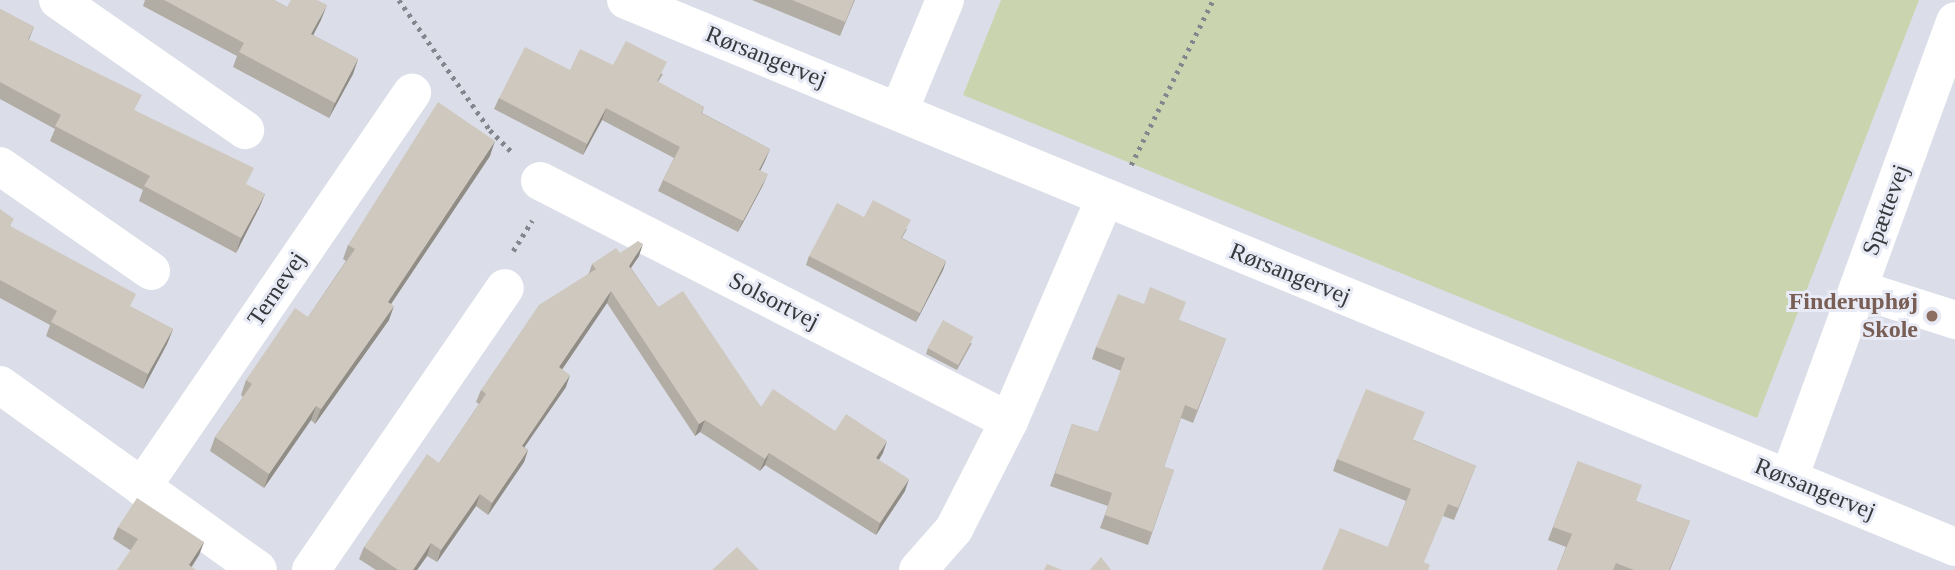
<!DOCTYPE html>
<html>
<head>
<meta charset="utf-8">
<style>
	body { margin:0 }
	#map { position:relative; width:1955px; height:570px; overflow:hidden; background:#dbdee8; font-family:Georgia,serif }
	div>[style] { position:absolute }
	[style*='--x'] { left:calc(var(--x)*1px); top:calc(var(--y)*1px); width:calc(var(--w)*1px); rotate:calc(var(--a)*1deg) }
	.green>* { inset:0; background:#cad5b0 }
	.path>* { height:4.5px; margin-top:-2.25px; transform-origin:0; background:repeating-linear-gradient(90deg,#84868d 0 3.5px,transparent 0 8.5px) }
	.minor>* { height:38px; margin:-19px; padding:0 19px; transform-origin:19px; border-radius:19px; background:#fff }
	.wall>* { inset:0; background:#b1aca4 }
	.shaded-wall>* { inset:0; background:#908c86 }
	.building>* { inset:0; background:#cec8bf; transform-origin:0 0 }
	.dots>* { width:19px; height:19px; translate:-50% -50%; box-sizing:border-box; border:4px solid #e8ebf5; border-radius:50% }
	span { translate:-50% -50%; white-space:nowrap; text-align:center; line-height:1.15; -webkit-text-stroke:6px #e8ebf5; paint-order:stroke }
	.street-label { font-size:24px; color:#37383c }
	.education-label { font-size:24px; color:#785e54; font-weight:700 }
	.right { translate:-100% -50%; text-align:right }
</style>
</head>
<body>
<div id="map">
	<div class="green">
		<div style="clip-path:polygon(1001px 0,1919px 0,1757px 418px,963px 95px)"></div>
	</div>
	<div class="path">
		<div style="--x:399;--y:0;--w:159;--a:55"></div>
		<div style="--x:490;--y:130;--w:33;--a:45"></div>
		<div style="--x:1131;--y:165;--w:184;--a:-63.6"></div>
		<div style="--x:513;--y:251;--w:36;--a:-58"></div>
	</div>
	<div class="minor">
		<div style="--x:58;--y:0;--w:228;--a:34.8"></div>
		<div style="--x:626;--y:0;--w:1437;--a:22.37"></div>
		<div style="--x:899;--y:111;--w:120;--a:-67.5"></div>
		<div style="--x:0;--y:166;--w:184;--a:34.8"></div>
		<div style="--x:540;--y:181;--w:527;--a:27.1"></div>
		<div style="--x:1858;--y:289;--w:102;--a:17.7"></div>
		<div style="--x:0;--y:385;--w:317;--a:35.6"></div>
		<div style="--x:1789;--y:478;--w:486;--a:-70"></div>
		<div style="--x:142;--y:487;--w:478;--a:-55.6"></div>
		<div style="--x:311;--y:570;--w:342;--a:-55.5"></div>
		<div style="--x:918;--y:570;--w:55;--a:-48.7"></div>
		<div style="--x:954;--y:529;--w:121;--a:-63"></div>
		<div style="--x:1009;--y:421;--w:243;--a:-66.7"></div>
	</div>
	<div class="wall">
		<div style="clip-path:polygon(145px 0,274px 0,287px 7px,321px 20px,313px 35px,358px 59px,353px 74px,329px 118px,233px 67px,237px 56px,143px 6px)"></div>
		<div style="clip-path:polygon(752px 0,855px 0,840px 36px)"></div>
		<div style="clip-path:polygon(0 9px,34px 27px,29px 40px,247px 185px,265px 194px,259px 208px,236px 253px,139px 201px,143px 190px,50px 141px,55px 129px,0 99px)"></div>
		<div style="clip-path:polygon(613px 65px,663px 74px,658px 82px,704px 107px,702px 113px,770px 149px,760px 170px,763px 185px,738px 232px,658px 191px,663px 180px,674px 158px,602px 120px,583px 155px,494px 109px,499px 98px,570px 70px)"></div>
		<div style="clip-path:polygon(490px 156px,391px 304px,389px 320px,315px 424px,311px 420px,264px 488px,210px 451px,215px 437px,243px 397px,241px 395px,246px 380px,308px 317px,346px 261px,343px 259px,348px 245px)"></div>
		<div style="clip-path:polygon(0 209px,11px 227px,131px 307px,173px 329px,167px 344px,143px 389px,46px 336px,50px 325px,0 298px)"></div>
		<div style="clip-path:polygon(864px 217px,907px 229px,902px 238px,946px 261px,943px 270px,916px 322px,806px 265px,809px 256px)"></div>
		<div style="clip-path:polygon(620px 253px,639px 256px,631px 268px,658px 307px,761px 407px,835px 431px,883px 453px,879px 460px,905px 491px,876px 535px,765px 465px,760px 471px,700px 432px,695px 436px,607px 303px,562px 369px,566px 387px,524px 447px,528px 450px,524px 462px,488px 515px,476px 506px,437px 562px,427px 556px,417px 570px,376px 570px,359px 559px,364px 547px,439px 463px,479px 404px,476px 402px,481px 390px,589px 273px,592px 264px)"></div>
		<div style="clip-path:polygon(1179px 320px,1226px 339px,1193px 423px,1181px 418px,1164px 467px,1174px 470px,1148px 545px,1100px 528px,1108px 506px,1050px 486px,1072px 424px,1098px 432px,1121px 371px,1092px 359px,1096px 347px)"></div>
		<div style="clip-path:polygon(972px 343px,957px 370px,926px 354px,928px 348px)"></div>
		<div style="clip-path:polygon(1414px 440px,1476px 466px,1454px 520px,1443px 516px,1388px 547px,1406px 501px,1333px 471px,1337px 459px)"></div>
		<div style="clip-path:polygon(1578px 461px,1636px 501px,1690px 521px,1670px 570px,1557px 570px,1566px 547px,1548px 540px)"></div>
		<div style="clip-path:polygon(118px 527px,204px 542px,199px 555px,192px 567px,130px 550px,113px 539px)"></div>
	</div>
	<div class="shaded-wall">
		<div style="clip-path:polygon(327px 5px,321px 20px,306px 49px,311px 34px)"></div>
		<div style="clip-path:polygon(358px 59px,353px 74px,329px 118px,335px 103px)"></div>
		<div style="clip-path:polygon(606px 108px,602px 120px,583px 155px,587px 144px)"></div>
		<div style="clip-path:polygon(495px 141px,490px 156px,383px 316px,388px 302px)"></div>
		<div style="clip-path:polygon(770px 149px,765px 161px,755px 181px,759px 170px)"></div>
		<div style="clip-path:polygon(768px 174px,763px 185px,738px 232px,743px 221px)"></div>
		<div style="clip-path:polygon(265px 194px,259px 208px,236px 253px,241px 238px)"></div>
		<div style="clip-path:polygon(643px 244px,639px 256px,624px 278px,629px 266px)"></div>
		<div style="clip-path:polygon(946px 261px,943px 270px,916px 322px,920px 313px)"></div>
		<div style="clip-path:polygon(611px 291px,607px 303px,555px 380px,559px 367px)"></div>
		<div style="clip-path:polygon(394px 306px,389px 320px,315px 424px,321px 409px)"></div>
		<div style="clip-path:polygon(173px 329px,167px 344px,143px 389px,148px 374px)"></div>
		<div style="clip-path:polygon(570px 375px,566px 387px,517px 458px,522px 446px)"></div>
		<div style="clip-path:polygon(316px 406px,311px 420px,264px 488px,269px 474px)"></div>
		<div style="clip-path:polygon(705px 420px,700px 432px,695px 436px,699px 424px)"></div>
		<div style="clip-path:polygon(887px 441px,883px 453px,872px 470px,876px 458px)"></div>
		<div style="clip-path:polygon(528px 450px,524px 462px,488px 515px,492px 503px)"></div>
		<div style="clip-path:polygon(769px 453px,765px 465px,760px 471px,765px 459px)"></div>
		<div style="clip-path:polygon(909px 479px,905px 491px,876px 535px,880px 523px)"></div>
		<div style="clip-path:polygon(480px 494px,476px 506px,437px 562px,441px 550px)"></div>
		<div style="clip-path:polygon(204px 542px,199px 555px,189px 570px,189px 565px)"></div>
		<div style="clip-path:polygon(431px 543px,427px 556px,417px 570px,413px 570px)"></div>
	</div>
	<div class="building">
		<div style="clip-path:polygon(164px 0,274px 0,287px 7px,291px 0,317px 0,327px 5px,311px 34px,358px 59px,335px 103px,239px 52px,244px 43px)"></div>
		<div style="clip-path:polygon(792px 0,854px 0,845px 22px)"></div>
		<div style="clip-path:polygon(0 9px,34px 27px,28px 39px,142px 95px,134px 110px,254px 168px,246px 184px,265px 194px,241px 238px,144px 186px,150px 176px,55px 126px,61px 115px,0 82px)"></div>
		<div style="clip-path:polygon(626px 41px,667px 62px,657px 81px,704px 107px,701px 113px,770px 149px,759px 170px,768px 174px,743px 221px,663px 180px,680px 147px,606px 108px,587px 144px,499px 98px,525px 47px,570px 70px,580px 49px,613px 65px)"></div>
		<div style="clip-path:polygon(438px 102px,495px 141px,388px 302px,394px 306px,321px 409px,316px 406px,269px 474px,215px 437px,252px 384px,246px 380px,295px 308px,308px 317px,355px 249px,348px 245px)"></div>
		<div style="clip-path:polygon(873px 200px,911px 220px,901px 238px,946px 261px,920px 313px,809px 256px,837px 203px,864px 217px)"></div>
		<div style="clip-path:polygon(0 209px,14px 219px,10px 226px,136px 294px,130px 306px,173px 329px,148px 374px,51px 322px,57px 311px,0 280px)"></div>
		<div style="clip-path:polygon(638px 241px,643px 244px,629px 266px,658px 307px,683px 291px,761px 407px,773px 389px,835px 431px,846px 414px,887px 441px,876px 458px,909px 479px,880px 523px,769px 453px,765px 459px,705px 420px,699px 424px,611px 291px,559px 367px,570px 375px,522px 446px,528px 450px,492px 503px,480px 494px,441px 550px,431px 543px,413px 570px,398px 570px,364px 547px,427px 454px,439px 463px,486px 394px,481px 390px,539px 305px,596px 269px,592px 264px,616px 248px,620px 253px)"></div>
		<div style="clip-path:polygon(1150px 287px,1186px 302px,1179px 320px,1226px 339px,1197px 410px,1185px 405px,1164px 467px,1174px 470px,1152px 532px,1105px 515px,1112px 493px,1055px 473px,1072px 424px,1098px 432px,1125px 358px,1096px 347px,1118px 294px,1144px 304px)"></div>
		<div style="left:943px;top:320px;width:35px;height:32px;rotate:29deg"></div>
		<div style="clip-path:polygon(1366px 389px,1425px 412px,1413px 440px,1476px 466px,1458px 508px,1448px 504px,1424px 562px,1430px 565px,1428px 570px,1322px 570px,1340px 528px,1388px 547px,1411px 489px,1337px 459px)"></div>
		<div style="clip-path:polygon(1578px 461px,1642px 485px,1636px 501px,1690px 521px,1669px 570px,1634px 570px,1616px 563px,1613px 570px,1557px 570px,1572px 534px,1553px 527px)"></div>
		<div style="clip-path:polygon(137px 498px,204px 542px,189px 565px,196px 570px,117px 570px,138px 539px,118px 527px)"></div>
		<div style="clip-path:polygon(737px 547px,759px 570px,712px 570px)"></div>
		<div style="clip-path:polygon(1101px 557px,1111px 570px,1090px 570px)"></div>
		<div style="clip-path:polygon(1047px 564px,1062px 570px,1044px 570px)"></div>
	</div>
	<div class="dots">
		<div style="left:1932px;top:316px;background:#8d6e63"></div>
	</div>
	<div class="street-label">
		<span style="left:766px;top:57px;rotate:22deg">Rørsangervej</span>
		<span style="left:1886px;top:210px;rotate:-70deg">Spættevej</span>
		<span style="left:1290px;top:274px;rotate:22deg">Rørsangervej</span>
		<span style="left:277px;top:289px;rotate:-56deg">Ternevej</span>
		<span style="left:774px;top:301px;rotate:27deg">Solsortvej</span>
		<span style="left:1815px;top:489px;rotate:22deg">Rørsangervej</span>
	</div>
	<div class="education-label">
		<span class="right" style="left:1918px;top:316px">Finderuphøj<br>Skole</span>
	</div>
</div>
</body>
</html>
